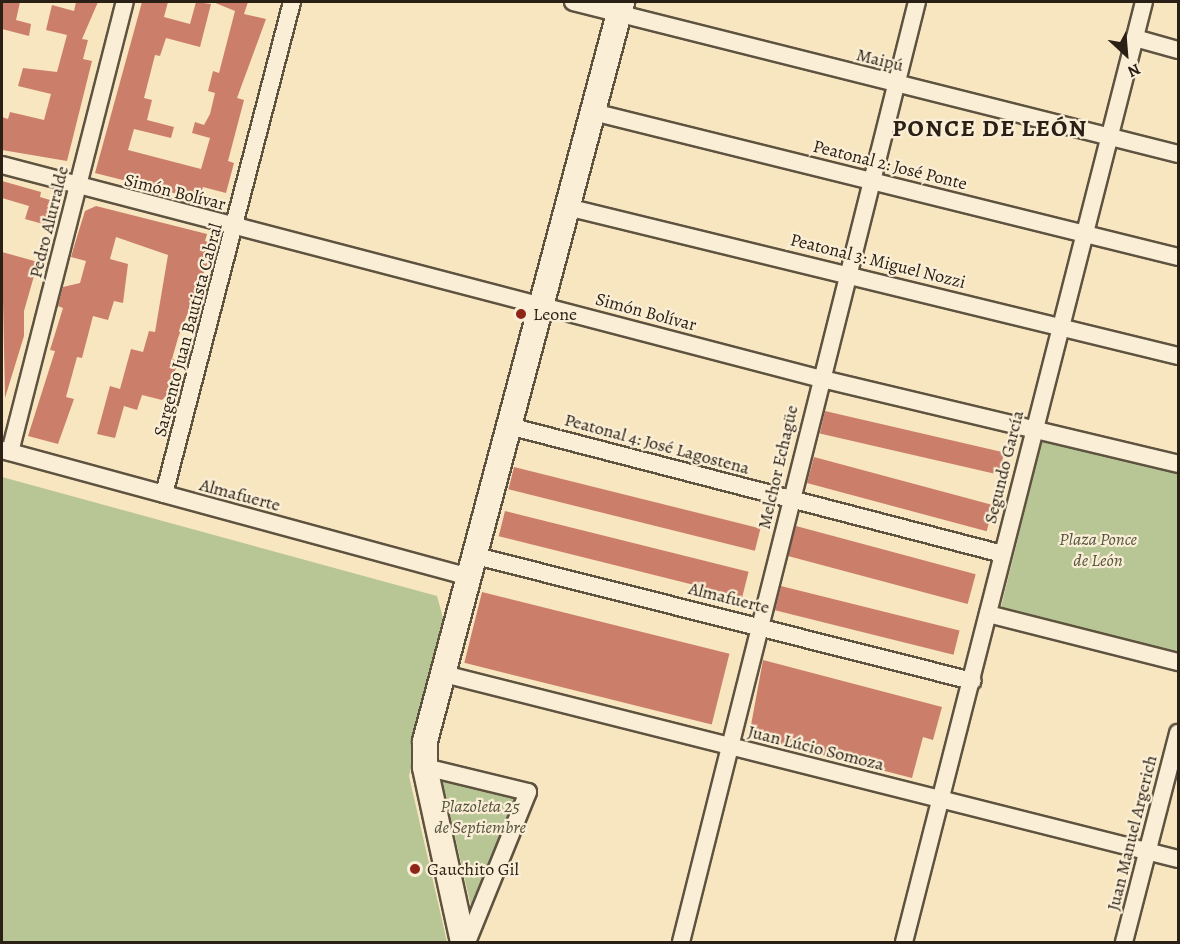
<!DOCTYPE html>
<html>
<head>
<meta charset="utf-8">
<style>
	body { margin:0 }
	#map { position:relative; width:1180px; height:944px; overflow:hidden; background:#f8e6c0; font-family:Alegreya,serif }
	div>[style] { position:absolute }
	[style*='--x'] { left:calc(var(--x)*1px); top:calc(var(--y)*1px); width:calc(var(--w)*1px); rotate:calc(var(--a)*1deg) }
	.green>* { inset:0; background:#b8c696 }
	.building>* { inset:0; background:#cb7f6b; transform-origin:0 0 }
	.roads { filter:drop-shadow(2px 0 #5e5240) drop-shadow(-2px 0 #5e5240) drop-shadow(0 2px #5e5240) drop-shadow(0 -2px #5e5240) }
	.street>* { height:16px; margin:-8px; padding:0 8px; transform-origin:8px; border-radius:8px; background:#faefd6 }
	.secondary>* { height:24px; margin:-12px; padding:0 12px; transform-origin:12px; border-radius:12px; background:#faefd6 }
	.dots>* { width:16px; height:16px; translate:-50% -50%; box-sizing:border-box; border:3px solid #faefd6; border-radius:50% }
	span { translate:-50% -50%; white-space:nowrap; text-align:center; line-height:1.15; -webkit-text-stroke:4.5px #faefd6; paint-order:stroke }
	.street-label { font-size:18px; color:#2b2015 }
	.poi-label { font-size:18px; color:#2b2015 }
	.left { translate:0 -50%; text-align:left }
	.park-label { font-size:18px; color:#55523c; font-style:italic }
	.district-label { font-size:24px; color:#2b2015; font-weight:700; letter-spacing:1.5px }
	.frame { position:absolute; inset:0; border:3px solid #2b2015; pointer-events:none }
	.north { position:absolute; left:1096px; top:24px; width:60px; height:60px; -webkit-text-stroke:4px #faefd6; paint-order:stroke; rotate:154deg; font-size:16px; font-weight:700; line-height:24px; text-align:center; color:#2b2015 }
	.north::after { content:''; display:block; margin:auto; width:21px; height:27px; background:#2b2015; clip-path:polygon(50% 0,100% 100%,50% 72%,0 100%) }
</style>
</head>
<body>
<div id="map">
	<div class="green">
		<div style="clip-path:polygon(1042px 441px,1178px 474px,1178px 654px,1000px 611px)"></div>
		<div style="clip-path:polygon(2px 477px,437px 596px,445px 625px,409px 776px,447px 942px,2px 942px)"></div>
		<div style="clip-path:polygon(442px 780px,517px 797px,476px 928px)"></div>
	</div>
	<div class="building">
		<div style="clip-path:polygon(2px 2px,20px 2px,16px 20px,31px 24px,29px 36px,2px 29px)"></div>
		<div style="clip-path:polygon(76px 2px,98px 2px,82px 39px,88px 40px,83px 59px,92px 61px,67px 161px,2px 150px,2px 117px,8px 119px,10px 112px,44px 120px,51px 94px,18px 86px,23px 68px,57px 72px,67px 35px,46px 30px,52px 5px,74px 11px)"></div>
		<div style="clip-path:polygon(142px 2px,168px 2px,164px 17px,190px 24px,196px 2px,211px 4px,200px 47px,166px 38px,160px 56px,155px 55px,144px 98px,152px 100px,147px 120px,174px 127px,171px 138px,134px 129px,128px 150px,201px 169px,210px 138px,192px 133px,195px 122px,204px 125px,210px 114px,215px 93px,208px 91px,213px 71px,219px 73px,235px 11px,213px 2px,248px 2px,244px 14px,266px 19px,237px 98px,244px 100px,228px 161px,234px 163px,226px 193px,203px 187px,201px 195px,180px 189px,178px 194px,95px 173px)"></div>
		<div style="clip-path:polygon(2px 181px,41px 192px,40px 197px,50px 200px,47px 207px,54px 209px,50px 226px,25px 219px,29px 206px,2px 198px)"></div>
		<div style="clip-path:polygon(96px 206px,207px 234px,205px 241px,215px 244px,178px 338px,172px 359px,178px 361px,168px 394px,162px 400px,142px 395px,137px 410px,124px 406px,115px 438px,97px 434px,110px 386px,120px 389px,131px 349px,143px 352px,149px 331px,155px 332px,168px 255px,116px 237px,110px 259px,128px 264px,123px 303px,114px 301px,108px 320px,93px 316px,82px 358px,77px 357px,66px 397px,74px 399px,58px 444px,28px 436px,55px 351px,50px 350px,63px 308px,58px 306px,63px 287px,80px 283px,86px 261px,71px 257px,76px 240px,85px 211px)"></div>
		<div style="clip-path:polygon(2px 252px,38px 262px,24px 311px,24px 336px,5px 398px)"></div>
		<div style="left:825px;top:411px;width:184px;height:23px;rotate:13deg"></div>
		<div style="left:814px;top:457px;width:186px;height:27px;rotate:15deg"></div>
		<div style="left:514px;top:467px;width:254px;height:23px;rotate:14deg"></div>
		<div style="left:505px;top:511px;width:251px;height:26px;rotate:14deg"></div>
		<div style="left:796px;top:526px;width:186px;height:31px;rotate:15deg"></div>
		<div style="left:781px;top:586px;width:184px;height:25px;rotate:14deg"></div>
		<div style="left:482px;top:592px;width:255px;height:73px;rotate:14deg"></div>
		<div style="clip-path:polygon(763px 660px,942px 707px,933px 740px,923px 737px,912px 778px,749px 736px)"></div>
	</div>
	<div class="roads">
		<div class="street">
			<div style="--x:573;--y:2;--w:624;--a:14.1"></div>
			<div style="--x:1135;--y:38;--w:45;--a:15.6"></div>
			<div style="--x:593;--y:112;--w:603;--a:13.92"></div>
			<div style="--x:2;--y:165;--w:843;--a:14.63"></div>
			<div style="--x:818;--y:378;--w:370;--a:13.4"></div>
			<div style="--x:567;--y:207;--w:629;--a:13.7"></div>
			<div style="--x:509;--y:426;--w:510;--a:14.53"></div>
			<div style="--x:2;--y:450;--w:484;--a:15.2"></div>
			<div style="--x:10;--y:452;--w:464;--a:-75.7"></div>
			<div style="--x:164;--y:494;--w:508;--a:-75.42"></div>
			<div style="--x:476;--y:556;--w:512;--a:14.14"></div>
			<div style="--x:988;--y:614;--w:196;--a:14.2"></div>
			<div style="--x:444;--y:674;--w:757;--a:14.15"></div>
			<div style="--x:425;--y:767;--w:106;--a:13.6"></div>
			<div style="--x:528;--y:792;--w:162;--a:112.1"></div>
			<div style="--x:681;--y:942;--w:969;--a:-75.91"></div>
			<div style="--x:904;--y:942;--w:970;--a:-75.68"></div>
			<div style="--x:1124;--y:942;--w:216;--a:-75.5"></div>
		</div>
		<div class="secondary">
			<div style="--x:463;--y:942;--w:179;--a:-102.3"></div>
			<div style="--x:425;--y:767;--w:26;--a:-90"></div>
			<div style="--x:425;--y:741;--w:765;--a:-75.07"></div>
		</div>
	</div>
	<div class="dots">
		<div style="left:521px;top:314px;background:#8f2418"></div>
		<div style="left:415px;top:869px;background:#8f2418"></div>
	</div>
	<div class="street-label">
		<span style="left:880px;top:60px;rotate:14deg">Maipú</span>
		<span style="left:890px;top:165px;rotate:14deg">Peatonal 2: José Ponte</span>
		<span style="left:175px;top:192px;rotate:14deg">Simón Bolívar</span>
		<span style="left:49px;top:222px;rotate:-76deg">Pedro Alurralde</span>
		<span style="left:878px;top:261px;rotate:14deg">Peatonal 3: Miguel Nozzi</span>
		<span style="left:646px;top:312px;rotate:15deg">Simón Bolívar</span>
		<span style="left:188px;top:330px;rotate:-75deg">Sargento Juan Bautista Cabral</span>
		<span style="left:657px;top:444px;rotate:15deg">Peatonal 4: José Lagostena</span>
		<span style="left:778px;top:467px;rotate:-77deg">Melchor Echagüe</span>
		<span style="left:1004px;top:467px;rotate:-76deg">Segundo García</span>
		<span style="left:240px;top:495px;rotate:15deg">Almafuerte</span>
		<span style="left:729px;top:598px;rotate:14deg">Almafuerte</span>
		<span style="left:816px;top:748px;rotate:14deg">Juan Lúcio Somoza</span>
		<span style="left:1132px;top:833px;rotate:-76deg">Juan Manuel Argerich</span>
	</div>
	<div class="poi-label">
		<span class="left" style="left:533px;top:314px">Leone</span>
		<span class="left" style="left:427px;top:869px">Gauchito Gil</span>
	</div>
	<div class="park-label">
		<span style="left:1098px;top:550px">Plaza Ponce<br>de León</span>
		<span style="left:480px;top:817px">Plazoleta 25<br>de Septiembre</span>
	</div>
	<div class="district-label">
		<span style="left:990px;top:129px">PONCE DE LEÓN</span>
	</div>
	<div class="frame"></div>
	<div class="north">N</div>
</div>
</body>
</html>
